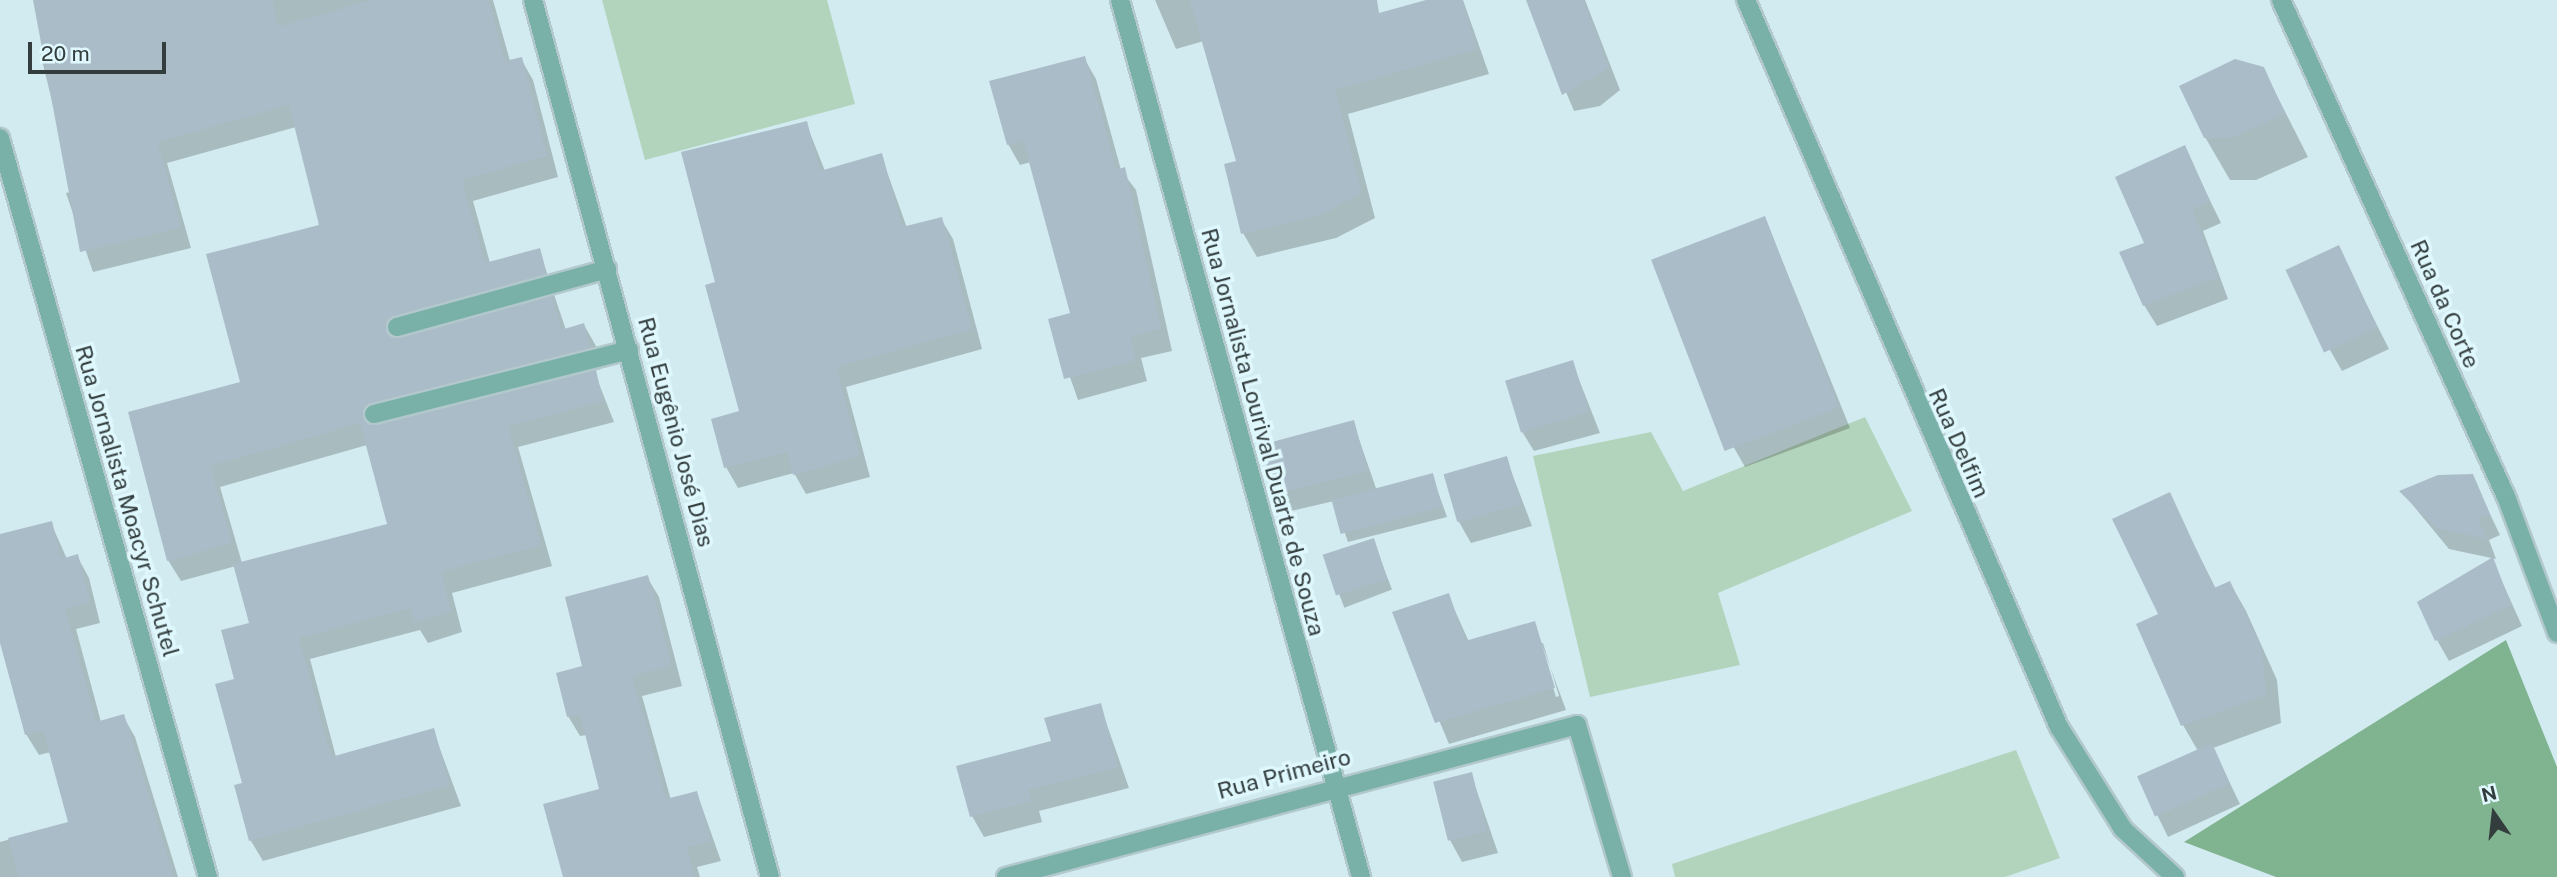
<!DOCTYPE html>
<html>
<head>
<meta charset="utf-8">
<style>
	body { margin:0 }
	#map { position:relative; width:2557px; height:877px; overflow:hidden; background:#d2ebf0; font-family:"Public Sans",sans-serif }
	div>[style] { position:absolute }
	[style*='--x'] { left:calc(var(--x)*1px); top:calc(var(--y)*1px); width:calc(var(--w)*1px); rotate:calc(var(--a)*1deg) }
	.green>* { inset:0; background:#b3d4bc }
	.forest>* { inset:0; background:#80b390 }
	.shadow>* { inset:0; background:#0003; transform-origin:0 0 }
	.building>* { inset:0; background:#abbcc9; transform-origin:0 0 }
	.roads { filter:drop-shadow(2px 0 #b2c8cc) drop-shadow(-2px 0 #b2c8cc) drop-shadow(0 2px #b2c8cc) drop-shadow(0 -2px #b2c8cc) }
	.minor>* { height:18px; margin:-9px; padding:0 9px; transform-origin:9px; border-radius:9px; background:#79b1a8 }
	span { translate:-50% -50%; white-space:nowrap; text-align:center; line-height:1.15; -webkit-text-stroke:7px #dff8fd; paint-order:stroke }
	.street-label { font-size:23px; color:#333d3e }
	.north { position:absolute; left:2459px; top:779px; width:70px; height:70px; -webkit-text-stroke:5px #dff8fd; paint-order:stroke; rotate:346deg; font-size:19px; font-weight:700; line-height:28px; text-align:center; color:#333d3e }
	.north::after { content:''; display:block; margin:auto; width:24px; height:32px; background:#333d3e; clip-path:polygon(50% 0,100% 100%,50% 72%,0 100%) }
	.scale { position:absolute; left:28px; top:42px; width:138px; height:32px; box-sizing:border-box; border:4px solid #333d3e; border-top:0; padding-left:9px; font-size:21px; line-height:24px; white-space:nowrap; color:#333d3e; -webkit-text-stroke:5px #dff8fd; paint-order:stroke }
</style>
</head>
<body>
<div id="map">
	<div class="green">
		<div style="clip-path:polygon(602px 0,827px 0,855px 104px,645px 160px)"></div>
		<div style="clip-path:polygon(1865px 417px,1912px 511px,1718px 593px,1740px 665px,1590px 697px,1533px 456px,1651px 432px,1683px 491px)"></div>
		<div style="clip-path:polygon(2016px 750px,2060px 858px,2005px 877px,1675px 877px,1672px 864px)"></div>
	</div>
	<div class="forest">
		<div style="clip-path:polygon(2506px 640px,2557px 767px,2557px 877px,2276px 877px,2184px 842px)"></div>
	</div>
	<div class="shadow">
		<div style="clip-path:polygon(evenodd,35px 0,493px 0,510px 61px,521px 59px,533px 80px,558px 177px,473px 201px,490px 263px,539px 250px,566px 330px,584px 325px,596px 346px,601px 369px,594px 371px,614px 422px,518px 447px,552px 566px,452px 593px,462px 632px,428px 643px,420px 630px,310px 659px,336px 757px,433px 730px,461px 806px,263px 861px,251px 841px,236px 786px,244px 784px,237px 680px,251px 624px,236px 566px,181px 581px,168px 560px,242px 383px,321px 226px,296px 127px,167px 163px,191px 248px,93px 272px,66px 193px,74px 191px,41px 56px,48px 54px,35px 0,367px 445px,389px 525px,242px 563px,220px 487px,367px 445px)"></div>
		<div style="clip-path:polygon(1155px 0,1266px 0,1280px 44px,1432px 0,1463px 0,1489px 74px,1348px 114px,1375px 218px,1336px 238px,1257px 257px,1243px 233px,1238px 162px,1204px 41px,1176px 49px)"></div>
		<div style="clip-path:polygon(1527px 0,1585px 0,1620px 90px,1600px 106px,1574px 111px)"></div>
		<div style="clip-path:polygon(1084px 58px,1096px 79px,1121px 170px,1136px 190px,1172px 351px,1141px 358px,1147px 381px,1078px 400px,1050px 320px,1072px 314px,1031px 162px,1020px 165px,1008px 144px)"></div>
		<div style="clip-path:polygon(2263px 68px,2308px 157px,2256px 180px,2230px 180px,2205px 137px)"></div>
		<div style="clip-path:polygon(806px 123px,825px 171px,881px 155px,907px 228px,941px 219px,953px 239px,982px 349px,846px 387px,870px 477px,806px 494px,794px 473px,738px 488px,726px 467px,741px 412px,717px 283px)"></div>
		<div style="clip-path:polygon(2184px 147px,2221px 223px,2203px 231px,2228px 299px,2157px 326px,2144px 305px,2147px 244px)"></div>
		<div style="clip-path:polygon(1765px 218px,1850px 428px,1745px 467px,1733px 446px)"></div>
		<div style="clip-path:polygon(2338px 248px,2389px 349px,2342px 371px,2330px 350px)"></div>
		<div style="clip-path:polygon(1572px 362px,1600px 433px,1534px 451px,1521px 430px)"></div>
		<div style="clip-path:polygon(1353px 422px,1377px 491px,1432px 475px,1447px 517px,1348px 542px,1334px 501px,1287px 512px,1275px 491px)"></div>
		<div style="clip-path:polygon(1506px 458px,1532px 526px,1471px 543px,1459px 522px)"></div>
		<div style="clip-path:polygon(2472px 476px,2500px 535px,2489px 540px,2496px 559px,2449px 549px,2402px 492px)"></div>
		<div style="clip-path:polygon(2169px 495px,2216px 589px,2230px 583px,2246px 611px,2277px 680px,2281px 723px,2213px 748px,2240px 804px,2168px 837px,2139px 778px,2198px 751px,2183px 725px,2161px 615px)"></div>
		<div style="clip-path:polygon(51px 523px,67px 559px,77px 556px,89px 578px,100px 623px,76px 629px,101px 722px,123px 716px,135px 737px,178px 877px,0 877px,0 842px,70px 823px,51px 752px,39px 755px,26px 734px,0 636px,0 536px)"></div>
		<div style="left:1373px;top:540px;width:53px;height:51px;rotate:69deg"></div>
		<div style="clip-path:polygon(2492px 559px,2522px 626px,2449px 661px,2437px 640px)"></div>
		<div style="clip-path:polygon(647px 577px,659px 597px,682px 686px,642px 696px,671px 800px,697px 793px,721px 861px,697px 867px,700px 877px,565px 877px,602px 790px,587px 735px,580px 736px,568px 716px,584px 667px)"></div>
		<div style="clip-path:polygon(evenodd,1448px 595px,1469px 642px,1534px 623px,1566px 710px,1449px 744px,1394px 613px,1448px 595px,1540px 643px,1543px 643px,1559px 696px,1556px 697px,1540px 643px)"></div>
		<div style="clip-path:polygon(1100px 705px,1129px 788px,1039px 811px,1042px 822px,984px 837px,972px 816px)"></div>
		<div style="clip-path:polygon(1471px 774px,1498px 853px,1462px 862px,1450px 840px)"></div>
	</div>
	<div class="building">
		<div style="clip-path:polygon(33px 0,272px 0,278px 27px,371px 0,488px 0,505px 61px,522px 57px,547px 156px,462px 180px,485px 263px,540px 248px,547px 274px,394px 316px,386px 329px,400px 338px,552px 296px,561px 330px,584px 323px,590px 348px,371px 403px,363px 416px,377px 425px,596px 370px,603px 401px,508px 426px,541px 545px,441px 572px,451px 611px,414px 623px,410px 608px,299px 638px,331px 757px,434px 728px,450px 785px,249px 841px,234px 785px,242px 783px,215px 684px,234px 679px,221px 630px,249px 623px,233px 564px,387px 524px,360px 423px,210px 466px,232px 543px,167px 561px,128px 412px,240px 382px,206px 254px,319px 225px,289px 105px,157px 142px,181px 227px,80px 252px)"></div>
		<div style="clip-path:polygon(1190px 0,1377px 0,1379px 13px,1426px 0,1462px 0,1477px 49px,1335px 90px,1362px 193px,1322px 214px,1241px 234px,1224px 164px,1236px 161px)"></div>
		<div style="clip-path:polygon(1526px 0,1583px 0,1609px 68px,1562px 95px)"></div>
		<div style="clip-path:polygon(1085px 56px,1116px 170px,1125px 167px,1161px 329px,1130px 337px,1136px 360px,1064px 379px,1048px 319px,1070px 313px,1023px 140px,1007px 145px,989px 81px)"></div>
		<div style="clip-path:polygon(2235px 59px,2264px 67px,2285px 114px,2231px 138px,2204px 138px,2179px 86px)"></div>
		<div style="clip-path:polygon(807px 121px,820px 171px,882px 153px,902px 227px,942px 217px,972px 329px,836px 367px,860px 456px,793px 475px,787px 452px,724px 468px,711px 419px,739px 411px,705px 285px,715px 282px,681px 152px)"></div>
		<div style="clip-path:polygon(2185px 145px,2210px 201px,2192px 209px,2218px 277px,2143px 306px,2119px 252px,2144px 243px,2115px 177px)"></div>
		<div style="left:1765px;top:216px;width:205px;height:122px;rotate:69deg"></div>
		<div style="left:2339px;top:245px;width:91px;height:59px;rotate:65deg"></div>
		<div style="left:1573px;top:360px;width:54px;height:71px;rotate:73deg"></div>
		<div style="left:1354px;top:420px;width:52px;height:96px;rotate:75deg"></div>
		<div style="left:1507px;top:456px;width:50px;height:66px;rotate:74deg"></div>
		<div style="left:1433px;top:473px;width:35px;height:105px;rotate:75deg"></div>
		<div style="clip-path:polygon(2473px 474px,2490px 514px,2478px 519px,2486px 539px,2436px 528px,2399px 491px,2438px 475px)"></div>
		<div style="clip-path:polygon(2170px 492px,2214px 588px,2230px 581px,2262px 650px,2266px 695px,2181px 726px,2136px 624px,2158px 614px,2112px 519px)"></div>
		<div style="clip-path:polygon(52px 521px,61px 559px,78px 554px,90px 602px,65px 608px,96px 722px,124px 714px,174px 877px,19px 877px,8px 838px,68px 822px,43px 730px,25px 735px,0 643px,0 534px)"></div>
		<div style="left:1374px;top:538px;width:43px;height:54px;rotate:72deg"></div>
		<div style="clip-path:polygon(2493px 557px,2511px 605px,2435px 641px,2417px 602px)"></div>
		<div style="clip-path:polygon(648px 575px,671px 666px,632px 676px,666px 799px,697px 791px,711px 841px,687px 847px,695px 877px,563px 877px,543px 804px,599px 789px,580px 714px,567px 717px,556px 673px,582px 666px,565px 597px)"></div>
		<div style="clip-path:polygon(1449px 593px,1465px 641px,1535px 621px,1555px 688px,1435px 723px,1392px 612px)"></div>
		<div style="clip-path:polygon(1101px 703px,1118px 767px,1028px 790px,1031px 801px,970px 817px,956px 766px,1051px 741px,1044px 718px)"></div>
		<div style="left:2212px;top:743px;width:44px;height:82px;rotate:66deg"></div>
		<div style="left:1472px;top:772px;width:61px;height:40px;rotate:76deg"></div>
	</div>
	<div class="roads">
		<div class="minor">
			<div style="--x:533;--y:0;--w:908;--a:74.88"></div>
			<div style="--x:1120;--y:0;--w:910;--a:74.63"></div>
			<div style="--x:1746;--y:0;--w:792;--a:66.71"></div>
			<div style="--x:2059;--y:727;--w:120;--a:57.9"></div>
			<div style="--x:2123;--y:829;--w:71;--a:42.7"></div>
			<div style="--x:2281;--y:0;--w:548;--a:65.63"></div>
			<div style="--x:2507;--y:499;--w:143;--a:69.5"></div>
			<div style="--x:0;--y:138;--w:768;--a:74.28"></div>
			<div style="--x:397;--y:327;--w:218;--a:-15.4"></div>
			<div style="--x:374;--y:414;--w:263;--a:-14.1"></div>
			<div style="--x:1006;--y:877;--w:591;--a:-14.91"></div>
			<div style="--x:1577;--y:725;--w:159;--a:73.5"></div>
		</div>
	</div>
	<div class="street-label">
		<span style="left:2445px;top:304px;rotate:66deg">Rua da Corte</span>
		<span style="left:676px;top:432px;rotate:75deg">Rua Eugênio José Dias</span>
		<span style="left:1263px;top:432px;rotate:75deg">Rua Jornalista Lourival Duarte de Souza</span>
		<span style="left:1959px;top:443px;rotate:66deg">Rua Delfim</span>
		<span style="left:127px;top:501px;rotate:74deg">Rua Jornalista Moacyr Schutel</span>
		<span style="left:1284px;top:774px;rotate:-15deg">Rua Primeiro</span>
	</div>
	<div class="north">N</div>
	<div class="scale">20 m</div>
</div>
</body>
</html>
